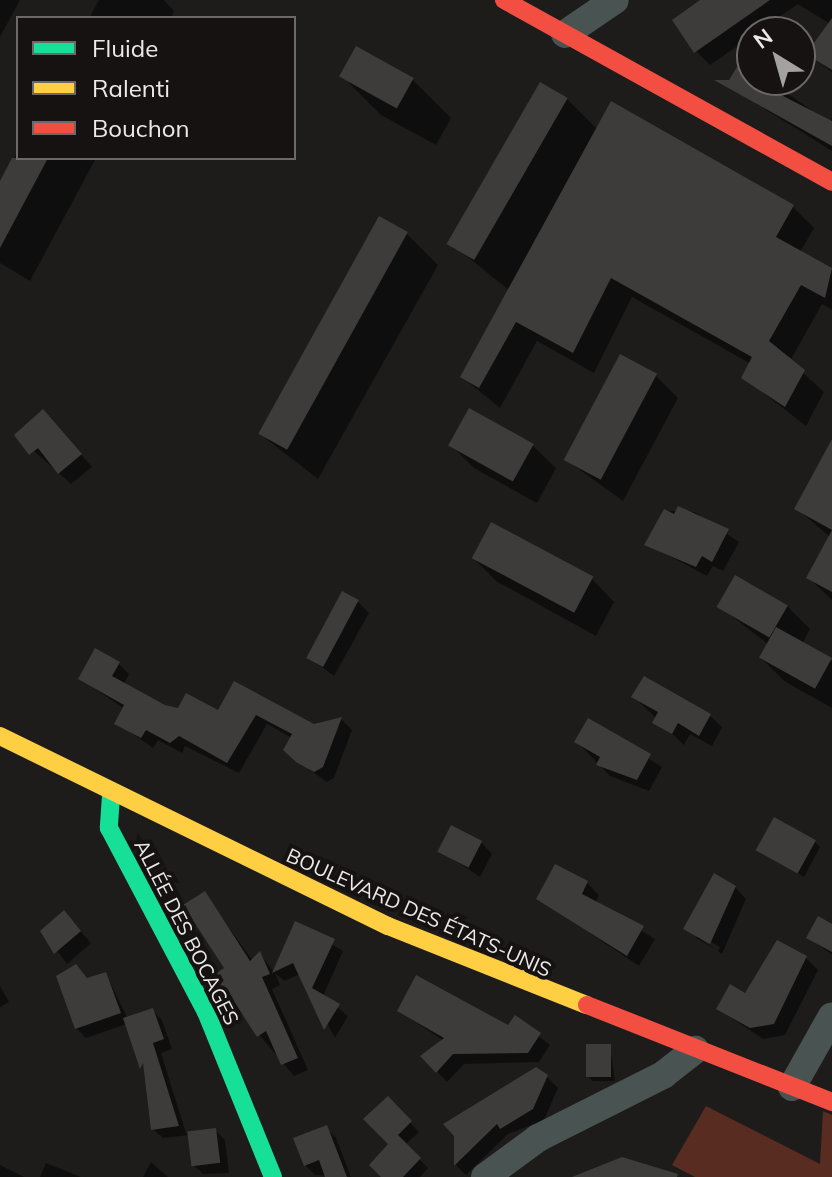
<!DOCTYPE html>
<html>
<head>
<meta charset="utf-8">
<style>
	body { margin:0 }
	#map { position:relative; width:832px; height:1177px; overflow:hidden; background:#1d1c1b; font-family:Mulish,sans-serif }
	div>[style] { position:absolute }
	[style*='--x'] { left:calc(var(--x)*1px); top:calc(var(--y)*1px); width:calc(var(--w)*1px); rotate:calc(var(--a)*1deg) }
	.green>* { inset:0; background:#592c21 }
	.shadow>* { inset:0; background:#0007 }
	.building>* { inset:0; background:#3d3c3b; transform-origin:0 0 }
	.street>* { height:28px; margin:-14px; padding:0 14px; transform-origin:14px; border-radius:14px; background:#495452 }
	.fast>* { height:18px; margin:-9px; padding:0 9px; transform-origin:9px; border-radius:9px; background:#16e098 }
	.slow>* { height:18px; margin:-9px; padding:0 9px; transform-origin:9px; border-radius:9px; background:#ffcf43 }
	.jam>* { height:18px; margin:-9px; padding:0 9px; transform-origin:9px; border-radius:9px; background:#f24e42 }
	span { translate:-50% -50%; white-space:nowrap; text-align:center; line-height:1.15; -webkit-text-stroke:8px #151211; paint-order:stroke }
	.street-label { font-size:20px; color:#eceae9 }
	.legend { position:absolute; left:16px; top:16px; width:280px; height:144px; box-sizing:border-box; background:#151211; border:2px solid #6b6867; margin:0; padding:10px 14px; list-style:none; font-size:24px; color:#eceae9 }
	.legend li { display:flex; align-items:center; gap:16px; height:40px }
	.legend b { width:40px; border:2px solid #6b6867 }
	.north { position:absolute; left:736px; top:16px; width:80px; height:80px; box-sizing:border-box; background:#151211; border:2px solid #6b6867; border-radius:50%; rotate:323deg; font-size:22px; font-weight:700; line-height:32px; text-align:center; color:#eceae9 }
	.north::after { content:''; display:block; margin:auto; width:28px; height:36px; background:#a4a2a1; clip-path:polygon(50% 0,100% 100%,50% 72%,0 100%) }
</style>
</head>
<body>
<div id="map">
	<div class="green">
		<div style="clip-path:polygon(706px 1106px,820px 1164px,823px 1111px,832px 1115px,832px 1177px,695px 1177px,672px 1165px)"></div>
	</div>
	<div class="shadow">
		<div style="clip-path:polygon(0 0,20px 0,0 37px)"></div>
		<div style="clip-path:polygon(99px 0,164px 0,174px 11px,171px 18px,89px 18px)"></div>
		<div style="clip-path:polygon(703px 0,832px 0,832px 25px,798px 4px,710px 65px,696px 51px)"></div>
		<div style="clip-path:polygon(832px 31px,832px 72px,808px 54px)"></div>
		<div style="clip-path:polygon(752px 69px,752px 80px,768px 80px,830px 123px,832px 117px,832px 151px,728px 86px)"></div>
		<div style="clip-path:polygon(343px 77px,413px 80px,451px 118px,436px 145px,381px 115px)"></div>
		<div style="clip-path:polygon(567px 99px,598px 130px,793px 207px,814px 228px,800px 252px,832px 270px,832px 310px,822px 304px,790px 361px,824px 392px,806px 426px,743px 377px,751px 364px,632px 297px,594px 373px,537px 341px,500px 408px,462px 377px,510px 291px,453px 245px)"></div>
		<div style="clip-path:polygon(18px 151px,18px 158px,96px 158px,30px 281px,0 263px,0 185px)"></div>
		<div style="clip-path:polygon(407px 234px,438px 265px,318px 479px,260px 434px)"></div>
		<div style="clip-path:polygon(656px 376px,678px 398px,623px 501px,565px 459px)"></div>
		<div style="clip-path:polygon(54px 423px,92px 467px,71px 484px,17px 436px)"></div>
		<div style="clip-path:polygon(832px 443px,832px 600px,808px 577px,830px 537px,796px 508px)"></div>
		<div style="clip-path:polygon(451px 445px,533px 446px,556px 468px,537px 503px,474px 468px)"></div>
		<div style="clip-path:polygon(666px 511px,695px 512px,739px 542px,723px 571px,713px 566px,707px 576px,647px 544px)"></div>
		<div style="clip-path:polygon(473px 558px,592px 579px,614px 602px,596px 636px,496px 581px)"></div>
		<div style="clip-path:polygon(358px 602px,369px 613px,334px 676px,308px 657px)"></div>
		<div style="clip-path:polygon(787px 606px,810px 629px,802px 644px,832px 661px,832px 708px,784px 681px,761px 658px,769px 645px,720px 607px)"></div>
		<div style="clip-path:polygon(118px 663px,129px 674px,124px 684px,165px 707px,218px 713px,234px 684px,313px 726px,341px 719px,352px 730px,334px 778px,327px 782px,297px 761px,292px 738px,267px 724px,239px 773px,185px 746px,182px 753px,158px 740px,153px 748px,117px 723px,125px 709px,80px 679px)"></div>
		<div style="clip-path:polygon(634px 697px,710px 716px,722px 727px,712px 746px,690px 734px,684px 745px)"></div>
		<div style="clip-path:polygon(589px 721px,662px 767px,649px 791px,610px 776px,577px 742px)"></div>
		<div style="clip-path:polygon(481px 842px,492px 854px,480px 877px,440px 850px)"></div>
		<div style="clip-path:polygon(815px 842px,820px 847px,804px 877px,759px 849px)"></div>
		<div style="clip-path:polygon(555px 867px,587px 883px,599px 895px,595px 903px,655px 939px,639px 966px,539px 899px)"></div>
		<div style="clip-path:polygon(evenodd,735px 887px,746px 899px,722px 954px,686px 929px,735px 887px,696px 934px,720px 947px,718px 951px,696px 938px,696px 934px)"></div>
		<div style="clip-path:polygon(204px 893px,253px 961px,260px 954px,274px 972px,296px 923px,343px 951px,323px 996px,348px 1016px,335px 1038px,300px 974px,284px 981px,275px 973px,280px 985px,272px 989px,308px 1070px,294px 1076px,225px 994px,227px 969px)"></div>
		<div style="clip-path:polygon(75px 925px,91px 943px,67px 964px,42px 931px)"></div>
		<div style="clip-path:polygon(832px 926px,832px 955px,808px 937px)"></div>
		<div style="clip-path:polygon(806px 958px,818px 970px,785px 1035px,763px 1039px,718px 1009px)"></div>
		<div style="clip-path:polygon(106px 974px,128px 1019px,153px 1011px,162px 1020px,172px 1049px,161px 1053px,186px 1133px,215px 1130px,225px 1140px,229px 1173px,203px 1174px,192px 1164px,189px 1135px,163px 1138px,153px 1129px,146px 1072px,127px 1024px,86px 1038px,76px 1028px,88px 980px)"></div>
		<div style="clip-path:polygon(0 986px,9px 1002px,0 1007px)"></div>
		<div style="clip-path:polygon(399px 1011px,509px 1027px,515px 1018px,550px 1045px,539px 1062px,464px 1064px,447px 1082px,423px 1057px,444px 1041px)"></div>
		<div style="clip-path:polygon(610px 1046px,615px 1081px,593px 1081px,588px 1076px)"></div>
		<div style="clip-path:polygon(547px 1077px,558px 1088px,544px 1120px,508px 1134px,466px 1175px,456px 1165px,456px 1135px)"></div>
		<div style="clip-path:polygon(388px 1099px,419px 1132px,405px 1145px,428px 1168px,420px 1177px,383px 1177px,391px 1144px)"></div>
		<div style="clip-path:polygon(326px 1128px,336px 1138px,351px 1177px,315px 1175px,305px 1165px)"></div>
		<div style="clip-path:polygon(151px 1162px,168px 1177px,143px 1177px)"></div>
		<div style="clip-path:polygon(46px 1163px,81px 1177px,40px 1177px)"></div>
		<div style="clip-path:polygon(0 1165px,24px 1177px,0 1177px)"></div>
	</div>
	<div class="building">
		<div style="clip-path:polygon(700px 0,770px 0,694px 53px,672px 20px)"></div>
		<div style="clip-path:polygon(832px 18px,832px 70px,806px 54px)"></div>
		<div style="clip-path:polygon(752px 42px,752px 80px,832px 121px,832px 146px,714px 80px,729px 80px)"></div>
		<div style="left:356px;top:46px;width:66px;height:35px;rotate:29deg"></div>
		<div style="left:540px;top:82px;width:32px;height:187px;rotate:30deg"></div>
		<div style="clip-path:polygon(611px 101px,794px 205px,776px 237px,832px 268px,825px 298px,801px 285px,769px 341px,805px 370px,785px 407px,741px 378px,752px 357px,611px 278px,573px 353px,516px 322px,479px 388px,460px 377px)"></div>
		<div style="clip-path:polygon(12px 158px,48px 158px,0 248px,0 181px)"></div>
		<div style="left:379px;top:216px;width:33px;height:249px;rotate:29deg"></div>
		<div style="left:620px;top:354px;width:42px;height:120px;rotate:28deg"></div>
		<div style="left:469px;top:408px;width:74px;height:43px;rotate:29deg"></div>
		<div style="clip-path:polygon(43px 409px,82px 454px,58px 474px,38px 448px,29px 455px,14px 435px)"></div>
		<div style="clip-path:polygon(832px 439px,832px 592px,806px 578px,832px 530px,794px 509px)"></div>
		<div style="clip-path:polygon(678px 506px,729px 529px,712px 562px,702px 556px,696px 567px,644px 545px,664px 509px,674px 514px)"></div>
		<div style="left:491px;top:522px;width:116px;height:41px;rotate:28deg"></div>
		<div style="left:735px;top:575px;width:61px;height:37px;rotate:30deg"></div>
		<div style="left:342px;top:591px;width:19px;height:76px;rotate:28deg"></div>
		<div style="left:776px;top:627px;width:64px;height:35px;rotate:29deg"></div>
		<div style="clip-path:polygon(95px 648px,120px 662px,112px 676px,165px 705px,178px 708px,186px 693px,218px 710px,234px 681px,314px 724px,342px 717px,323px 767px,314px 772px,296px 762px,283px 750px,292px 734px,256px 715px,227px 763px,179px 736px,170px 743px,146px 730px,141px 738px,114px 724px,124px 705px,78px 679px)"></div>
		<div style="clip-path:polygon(644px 676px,711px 714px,699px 736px,678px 723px,672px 734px,652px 723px,658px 712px,631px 697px)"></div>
		<div style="clip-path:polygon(588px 718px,651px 754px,637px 780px,596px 765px,600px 757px,574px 742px)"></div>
		<div style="left:774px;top:817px;width:48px;height:38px;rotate:29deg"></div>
		<div style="left:451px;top:825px;width:35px;height:30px;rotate:27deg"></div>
		<div style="clip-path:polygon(555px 864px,588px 881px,582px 894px,644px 926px,627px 956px,536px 899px)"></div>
		<div style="clip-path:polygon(714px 873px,736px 886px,710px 944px,683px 929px)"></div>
		<div style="clip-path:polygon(205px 891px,250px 961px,260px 951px,270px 974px,262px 977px,298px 1058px,281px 1065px,266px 1031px,257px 1037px,228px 992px,223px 995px,217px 973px,224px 968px,183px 905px)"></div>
		<div style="clip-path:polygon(64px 910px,81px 931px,54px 954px,40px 931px)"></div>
		<div style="clip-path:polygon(818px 916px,832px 924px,832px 952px,806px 938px)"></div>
		<div style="clip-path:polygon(295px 921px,335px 939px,312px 988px,340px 1004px,324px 1030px,293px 963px,272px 973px)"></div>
		<div style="clip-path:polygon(777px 940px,807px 956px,774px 1024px,750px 1028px,716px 1009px,730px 984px,745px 993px)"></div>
		<div style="clip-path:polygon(76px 964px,87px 978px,106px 972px,121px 1013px,75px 1029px,56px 976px)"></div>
		<div style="clip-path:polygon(416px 975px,508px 1025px,515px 1015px,541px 1033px,528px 1053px,453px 1054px,436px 1073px,420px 1056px,444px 1038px,397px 1011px)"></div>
		<div style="clip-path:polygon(153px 1008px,164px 1039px,153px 1043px,179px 1126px,151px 1130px,143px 1063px,140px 1069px,123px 1018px)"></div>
		<div style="left:586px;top:1044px;width:25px;height:33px"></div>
		<div style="clip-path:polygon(536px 1067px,548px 1075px,533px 1109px,500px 1129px,497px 1124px,454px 1166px,454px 1136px,443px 1124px)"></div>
		<div style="clip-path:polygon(388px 1096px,412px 1121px,398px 1135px,421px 1158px,403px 1177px,381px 1177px,369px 1165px,388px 1144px,363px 1119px)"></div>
		<div style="clip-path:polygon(327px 1125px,347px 1177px,325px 1177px,319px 1160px,304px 1166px,293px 1138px)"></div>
		<div style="left:216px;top:1128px;width:35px;height:29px;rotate:83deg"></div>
		<div style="clip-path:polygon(622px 1157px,678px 1174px,677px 1177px,572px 1177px)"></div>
	</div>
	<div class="street">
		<div style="--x:565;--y:34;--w:60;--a:-34.2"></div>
		<div style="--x:792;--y:1087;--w:81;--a:-60.6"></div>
		<div style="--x:485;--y:1177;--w:66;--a:-36.3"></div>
		<div style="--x:538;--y:1138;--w:140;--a:-26.7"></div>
		<div style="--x:663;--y:1075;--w:41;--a:-38"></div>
	</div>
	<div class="fast">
		<div style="--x:111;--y:796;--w:32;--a:94"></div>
		<div style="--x:109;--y:828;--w:208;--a:62.2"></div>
		<div style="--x:206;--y:1012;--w:178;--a:67.9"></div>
	</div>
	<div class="slow">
		<div style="--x:0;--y:736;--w:432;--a:26.1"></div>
		<div style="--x:388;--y:926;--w:214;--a:21.7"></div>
	</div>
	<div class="jam">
		<div style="--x:504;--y:0;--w:375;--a:29"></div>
		<div style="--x:587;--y:1005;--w:264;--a:21.6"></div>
	</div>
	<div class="street-label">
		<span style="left:419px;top:912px;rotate:24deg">BOULEVARD DES ÉTATS-UNIS</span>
		<span style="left:187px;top:932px;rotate:63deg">ALLÉE DES BOCAGES</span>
	</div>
	<ul class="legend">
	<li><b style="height:10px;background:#16e098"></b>Fluide</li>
	<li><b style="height:10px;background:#ffcf43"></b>Ralenti</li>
	<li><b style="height:10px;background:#f24e42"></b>Bouchon</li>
	</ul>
	<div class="north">N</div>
</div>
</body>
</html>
